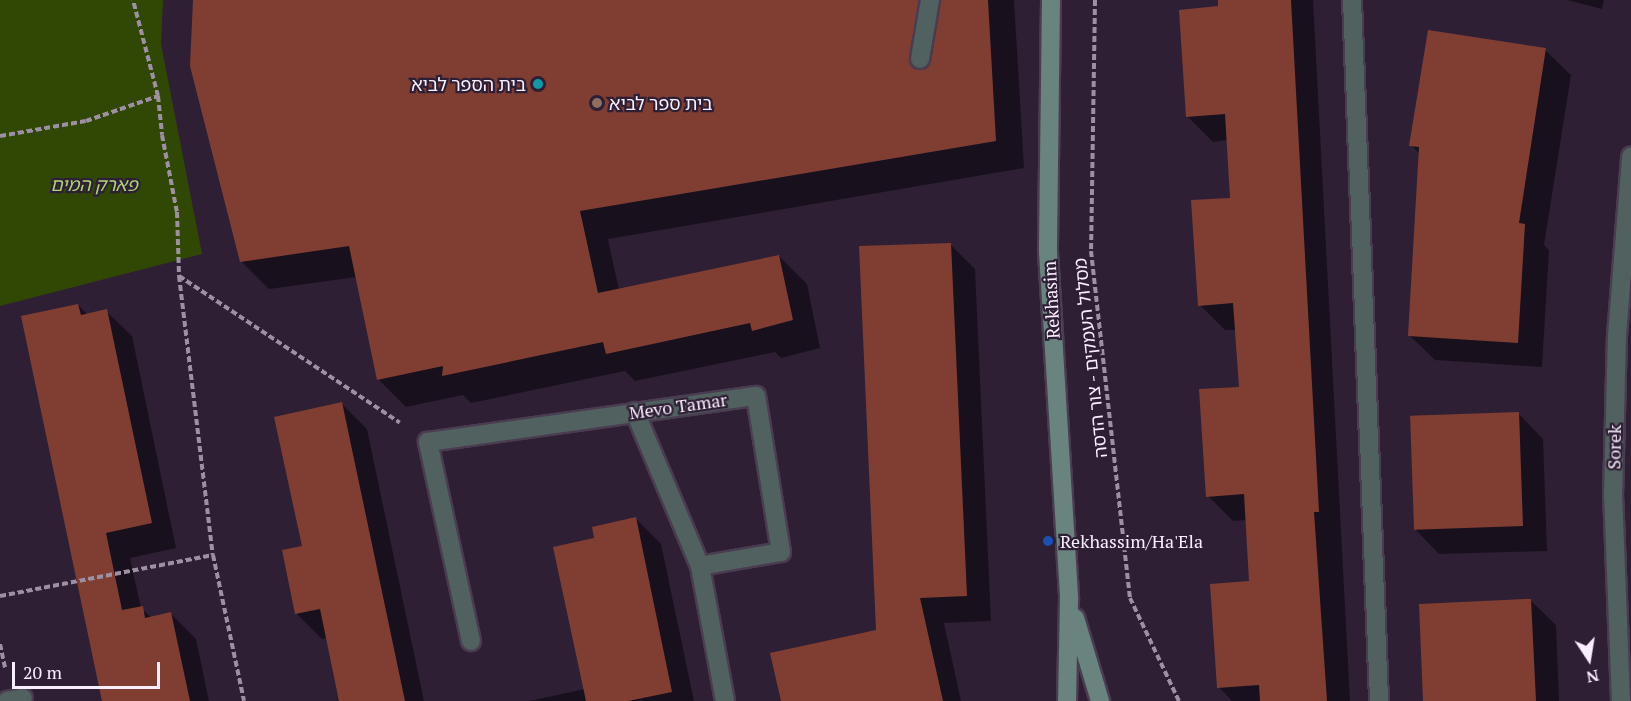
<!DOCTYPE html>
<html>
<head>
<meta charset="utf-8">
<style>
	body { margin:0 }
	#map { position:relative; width:1631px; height:701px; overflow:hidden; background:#2e1f35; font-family:"PT Serif","Noto Sans Hebrew",serif }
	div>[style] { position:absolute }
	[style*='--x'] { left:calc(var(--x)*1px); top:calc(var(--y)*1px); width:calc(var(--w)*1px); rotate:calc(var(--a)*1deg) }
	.green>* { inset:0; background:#314804 }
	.shadow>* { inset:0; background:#0007 }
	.building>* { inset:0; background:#803e33; transform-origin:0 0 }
	.path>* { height:4px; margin-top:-2px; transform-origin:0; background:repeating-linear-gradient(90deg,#9c90a2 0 6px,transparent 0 9px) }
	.roads { filter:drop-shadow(2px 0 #4a3c51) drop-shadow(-2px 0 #4a3c51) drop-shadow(0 2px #4a3c51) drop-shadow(0 -2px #4a3c51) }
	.lane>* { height:18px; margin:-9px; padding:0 9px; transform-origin:9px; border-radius:9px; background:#51615f }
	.street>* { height:18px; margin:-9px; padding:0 9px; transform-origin:9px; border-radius:9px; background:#51615f }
	.secondary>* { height:18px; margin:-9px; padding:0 9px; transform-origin:9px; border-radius:9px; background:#69837f }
	.dots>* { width:16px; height:16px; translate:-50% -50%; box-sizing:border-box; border:3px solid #2e1f35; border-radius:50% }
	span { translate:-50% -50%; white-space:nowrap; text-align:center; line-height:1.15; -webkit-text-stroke:4.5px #2e1f35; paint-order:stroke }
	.poi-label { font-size:18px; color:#f8eefd }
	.right { translate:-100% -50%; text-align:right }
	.left { translate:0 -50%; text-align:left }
	.park-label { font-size:18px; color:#add379; font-style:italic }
	.street-label { font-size:18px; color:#f8eefd }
	.north { position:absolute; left:1559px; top:629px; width:60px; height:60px; -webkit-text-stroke:4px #2e1f35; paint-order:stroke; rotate:168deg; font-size:16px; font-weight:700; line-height:24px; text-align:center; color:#f8eefd }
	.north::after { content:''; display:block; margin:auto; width:21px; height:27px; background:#f8eefd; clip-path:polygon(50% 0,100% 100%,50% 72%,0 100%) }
	.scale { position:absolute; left:12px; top:662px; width:148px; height:27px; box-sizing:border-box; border:3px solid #f8eefd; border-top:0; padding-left:8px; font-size:18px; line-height:21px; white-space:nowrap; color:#f8eefd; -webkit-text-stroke:4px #2e1f35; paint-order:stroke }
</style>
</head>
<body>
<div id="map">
	<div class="green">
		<div style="clip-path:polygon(0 0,163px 0,161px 44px,202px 254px,0 306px)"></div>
	</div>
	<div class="shadow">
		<div style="clip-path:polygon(195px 0,1014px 0,1024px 168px,608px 239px,619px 290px,779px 256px,807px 284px,820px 348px,781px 358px,775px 352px,635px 381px,625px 371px,471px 403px,463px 395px,406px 407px,378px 379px,357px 277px,269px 289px,241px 261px)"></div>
		<div style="clip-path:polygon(1220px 0,1313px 0,1350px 701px,1232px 701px,1219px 687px,1251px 582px,1247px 520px,1233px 521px,1208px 496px,1240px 388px,1236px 330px,1225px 330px,1200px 305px,1232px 199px,1228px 140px,1213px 142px,1188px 117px)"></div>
		<div style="clip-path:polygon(1567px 0,1604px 0,1602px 9px)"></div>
		<div style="clip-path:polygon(1545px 50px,1571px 75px,1544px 245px,1549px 250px,1542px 367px,1435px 360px,1409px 335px,1421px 155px,1411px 145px)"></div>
		<div style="clip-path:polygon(950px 244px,975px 269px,991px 621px,944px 623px,961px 701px,782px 701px,877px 631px)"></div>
		<div style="clip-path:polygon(78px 305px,88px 315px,106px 311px,132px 336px,176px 548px,130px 558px,141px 608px,152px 618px,171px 614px,196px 639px,209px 701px,103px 701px)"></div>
		<div style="clip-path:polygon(342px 404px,367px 429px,424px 701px,341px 701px,327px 638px,322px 639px,297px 614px,284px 552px,304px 547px)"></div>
		<div style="clip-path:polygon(1518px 413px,1543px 439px,1547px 551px,1439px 554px,1414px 528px)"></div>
		<div style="clip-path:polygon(636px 519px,661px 544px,694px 701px,529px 701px,585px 689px,596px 539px)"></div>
		<div style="clip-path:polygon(1530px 600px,1556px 625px,1559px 701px,1425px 701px)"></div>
	</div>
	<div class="building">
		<div style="clip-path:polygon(193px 0,919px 0,909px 58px,912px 67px,919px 70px,931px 61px,941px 0,988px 0,996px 141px,580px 211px,598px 293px,779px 255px,793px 320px,752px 331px,750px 323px,606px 354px,603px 342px,442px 376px,443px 366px,377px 380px,349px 246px,240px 262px,190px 66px)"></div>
		<div style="clip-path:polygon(1218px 0,1291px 0,1319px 512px,1314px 512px,1327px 701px,1260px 701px,1259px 685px,1217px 688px,1210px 584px,1249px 581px,1244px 494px,1206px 497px,1199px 389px,1239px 387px,1233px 303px,1198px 306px,1191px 200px,1230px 198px,1225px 114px,1186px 117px,1179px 10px,1218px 6px)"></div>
		<div style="clip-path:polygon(1428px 30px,1546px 48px,1519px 223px,1525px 224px,1518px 343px,1408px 336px,1419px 147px,1409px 146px)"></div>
		<div style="clip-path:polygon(951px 243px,967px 596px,920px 598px,943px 701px,781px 701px,770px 653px,876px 630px,859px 246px)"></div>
		<div style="clip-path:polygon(78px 304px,81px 315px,107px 309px,152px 523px,106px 533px,122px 610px,143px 606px,145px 618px,171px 612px,190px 701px,102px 701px,21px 316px)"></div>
		<div style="clip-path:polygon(342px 402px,405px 701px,339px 701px,320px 609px,295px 614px,282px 550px,302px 546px,274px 417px)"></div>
		<div style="left:1519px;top:412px;width:114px;height:109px;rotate:88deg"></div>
		<div style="clip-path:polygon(636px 517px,672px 692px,628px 701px,586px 701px,553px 547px,594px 538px,592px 527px)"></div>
		<div style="clip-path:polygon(1525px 599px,1531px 599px,1536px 701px,1423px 701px,1419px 604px)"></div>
	</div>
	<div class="path">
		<div style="--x:1095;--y:0;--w:251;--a:90.9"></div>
		<div style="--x:1091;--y:251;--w:349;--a:83.6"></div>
		<div style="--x:1130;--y:598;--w:114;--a:64.6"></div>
		<div style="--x:158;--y:96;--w:39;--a:84"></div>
		<div style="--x:162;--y:135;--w:78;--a:79"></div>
		<div style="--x:177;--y:212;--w:64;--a:88.2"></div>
		<div style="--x:179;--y:276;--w:281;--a:83.1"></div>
		<div style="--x:213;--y:555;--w:149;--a:78"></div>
		<div style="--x:0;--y:136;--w:87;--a:-9.9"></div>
		<div style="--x:86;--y:121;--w:76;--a:-19.1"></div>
		<div style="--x:158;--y:96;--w:99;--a:-104.6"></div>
		<div style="--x:179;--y:276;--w:265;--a:33.6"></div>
		<div style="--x:0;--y:596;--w:217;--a:-10.9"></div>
		<div style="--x:0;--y:644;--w:24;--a:78"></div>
	</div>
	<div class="roads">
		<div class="lane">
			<div style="--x:1352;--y:0;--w:702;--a:87.79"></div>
			<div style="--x:920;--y:59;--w:60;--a:-80.4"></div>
			<div style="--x:635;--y:412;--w:167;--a:67.1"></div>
		</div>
		<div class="street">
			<div style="--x:471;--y:641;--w:204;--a:-102.2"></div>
			<div style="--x:428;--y:442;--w:331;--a:-8"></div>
			<div style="--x:756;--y:396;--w:158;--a:80.9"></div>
			<div style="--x:781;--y:552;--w:82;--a:170.2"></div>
			<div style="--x:700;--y:566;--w:137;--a:79.5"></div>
			<div style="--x:7;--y:701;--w:16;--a:-11"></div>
			<div style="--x:1621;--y:701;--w:204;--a:-92.2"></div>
			<div style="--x:1613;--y:497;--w:161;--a:-88.6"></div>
			<div style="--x:1617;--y:336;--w:180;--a:-85.5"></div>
		</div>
		<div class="secondary">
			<div style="--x:1051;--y:0;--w:252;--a:90.7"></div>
			<div style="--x:1048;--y:252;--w:348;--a:86.5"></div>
			<div style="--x:1069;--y:599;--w:102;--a:91.1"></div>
			<div style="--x:1075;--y:618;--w:87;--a:73.2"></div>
		</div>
	</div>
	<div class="dots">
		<div style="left:538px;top:84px;background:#0f9aa8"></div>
		<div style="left:597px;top:103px;background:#8d6e63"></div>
		<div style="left:1048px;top:541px;background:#1a4fb4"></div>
	</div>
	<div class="poi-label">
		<span class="right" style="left:526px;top:84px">בית הספר לביא</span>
		<span class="left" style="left:609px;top:103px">בית ספר לביא</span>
		<span class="left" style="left:1060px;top:541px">Rekhassim/Ha'Ela</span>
	</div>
	<div class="park-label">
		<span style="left:94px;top:184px">פארק המים</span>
	</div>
	<div class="street-label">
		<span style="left:1051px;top:300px;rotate:-93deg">Rekhasim</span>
		<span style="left:1090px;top:358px;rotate:-96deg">מסלול העמקים - צור הדסה</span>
		<span style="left:678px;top:406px;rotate:-8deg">Mevo Tamar</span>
		<span style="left:1614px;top:447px;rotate:-89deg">Sorek</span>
	</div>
	<div class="north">N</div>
	<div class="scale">20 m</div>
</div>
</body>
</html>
